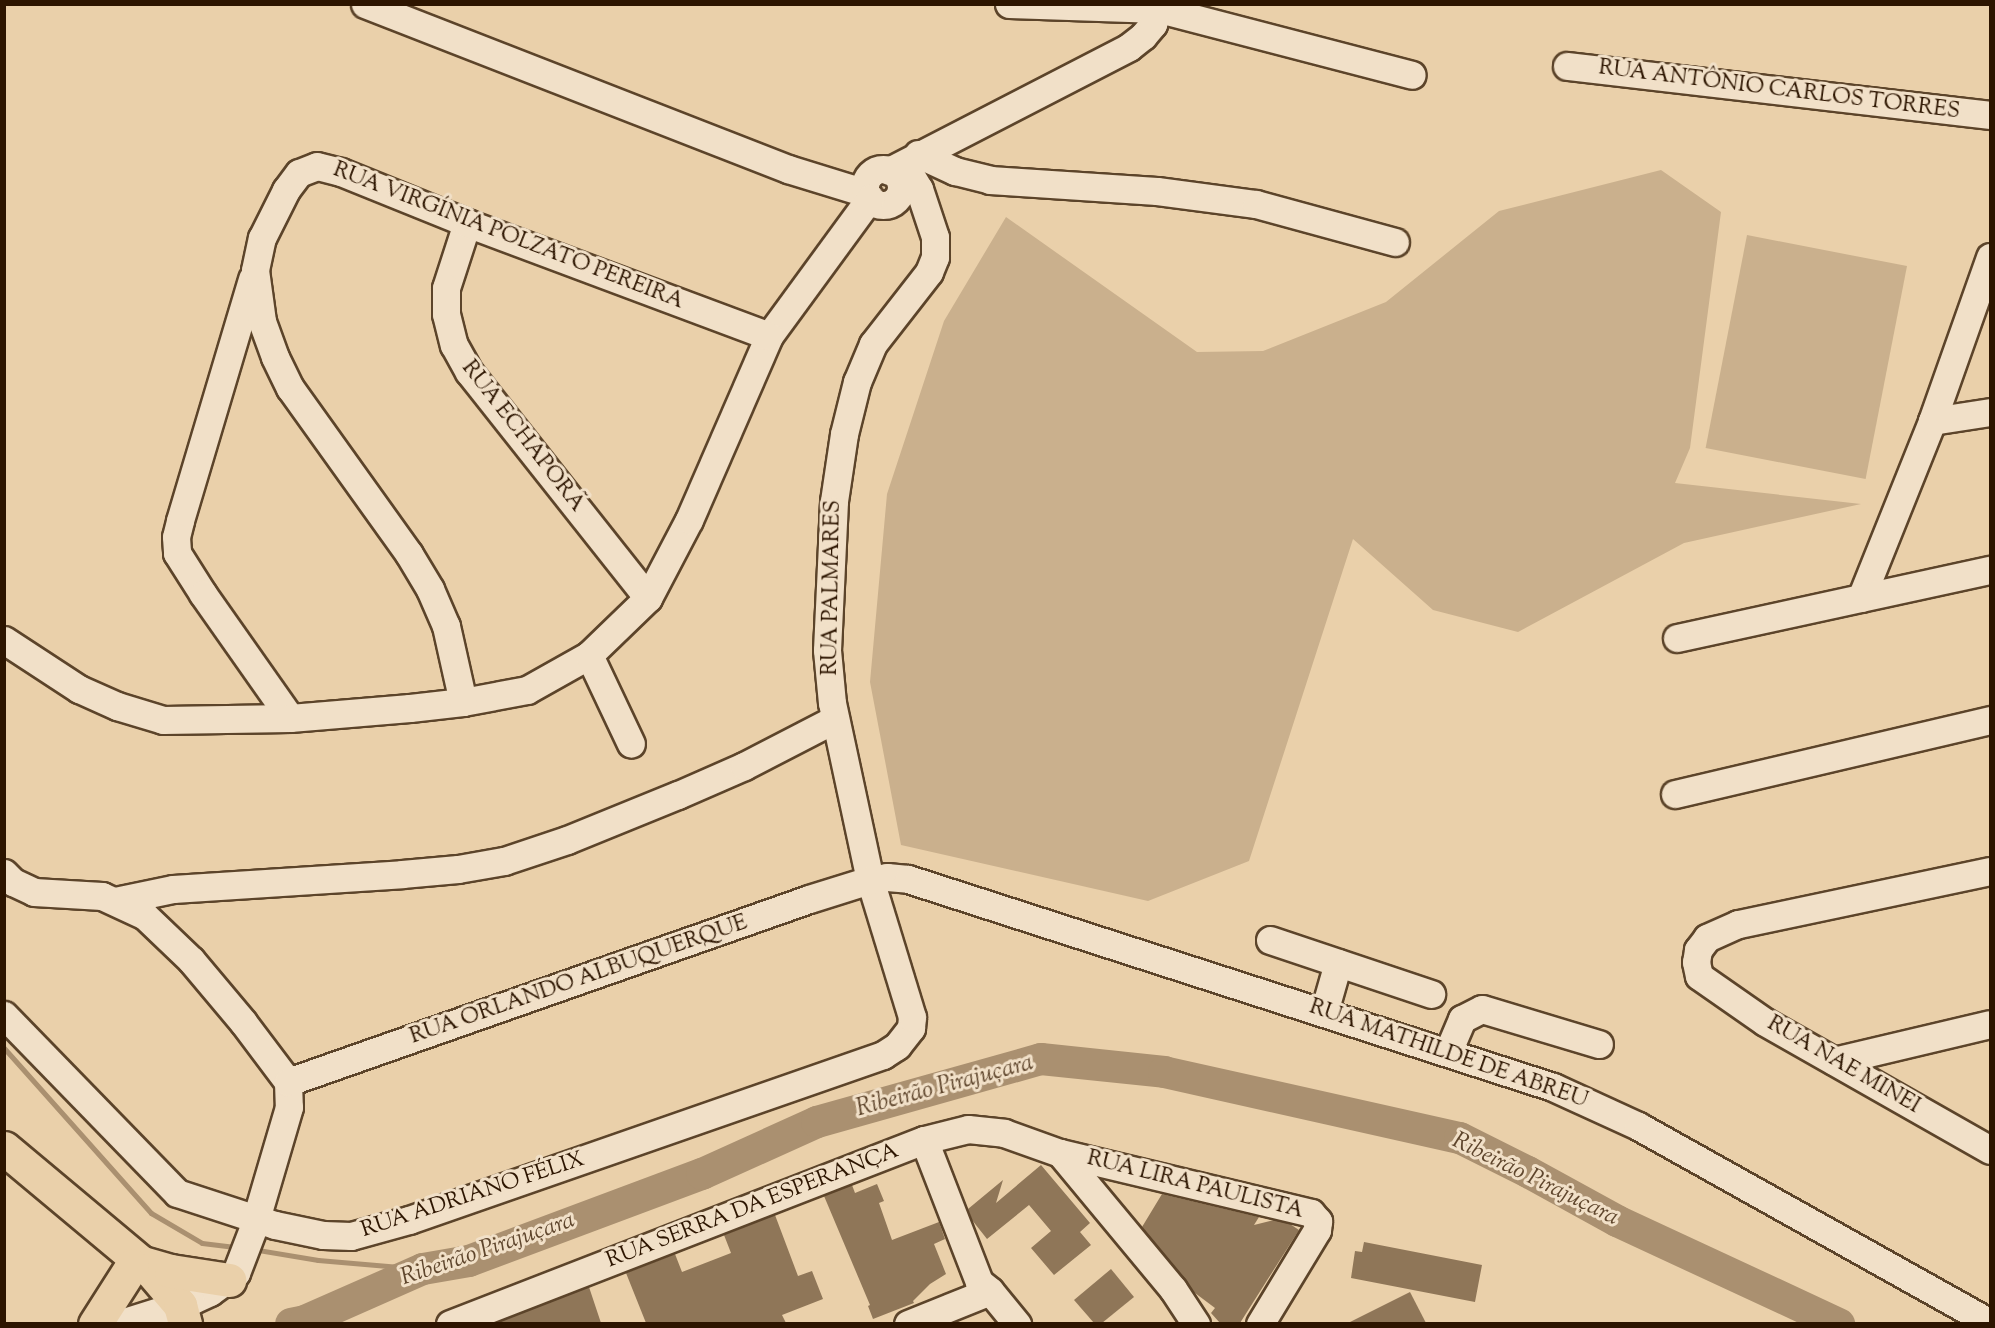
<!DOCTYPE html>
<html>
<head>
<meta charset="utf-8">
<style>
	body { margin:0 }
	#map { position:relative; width:1995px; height:1328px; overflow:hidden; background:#ead0aa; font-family:"Sorts Mill Goudy",serif }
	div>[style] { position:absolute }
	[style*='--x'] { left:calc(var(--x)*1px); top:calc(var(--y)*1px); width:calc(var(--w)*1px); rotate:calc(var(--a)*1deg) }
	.green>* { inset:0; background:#cab08d; transform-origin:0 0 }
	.stream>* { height:5px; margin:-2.5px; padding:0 2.5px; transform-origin:2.5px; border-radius:2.5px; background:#aa9070 }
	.river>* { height:32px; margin:-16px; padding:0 16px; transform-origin:16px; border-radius:16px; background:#aa9070 }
	.building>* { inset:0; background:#8f7658 }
	.roads { filter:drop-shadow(2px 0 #5c442a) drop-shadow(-2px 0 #5c442a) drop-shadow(0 2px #5c442a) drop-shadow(0 -2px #5c442a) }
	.minor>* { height:27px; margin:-13.5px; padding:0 13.5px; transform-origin:13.5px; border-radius:13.5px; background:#f1e0c8 }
	.minor>.ring { margin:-13.5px; padding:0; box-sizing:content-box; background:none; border:27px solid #f1e0c8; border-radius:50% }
	.major>* { height:33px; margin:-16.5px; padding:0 16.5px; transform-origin:16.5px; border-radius:16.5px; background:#ead0aa }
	span { translate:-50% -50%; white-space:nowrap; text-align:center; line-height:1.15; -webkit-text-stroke:6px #f1e0c8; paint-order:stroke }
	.street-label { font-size:22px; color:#2d1500 }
	.water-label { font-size:24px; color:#5f462d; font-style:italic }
	.frame { position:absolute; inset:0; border:6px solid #2d1500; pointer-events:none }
</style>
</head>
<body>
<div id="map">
	<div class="green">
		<div style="clip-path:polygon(1661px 170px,1721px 212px,1690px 448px,1675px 483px,1861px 504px,1684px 543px,1518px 632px,1433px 610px,1353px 539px,1249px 861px,1148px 901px,901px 845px,870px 682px,887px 494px,944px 321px,1006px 217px,1197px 352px,1263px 351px,1386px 302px,1499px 211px)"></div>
		<div style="left:1747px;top:235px;width:163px;height:217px;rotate:11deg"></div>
	</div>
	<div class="stream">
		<div style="--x:4;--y:1048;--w:221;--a:48.3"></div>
		<div style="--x:151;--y:1213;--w:59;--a:30.5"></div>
		<div style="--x:202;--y:1243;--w:35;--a:7"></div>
		<div style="--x:252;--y:1249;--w:67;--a:9.5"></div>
		<div style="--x:318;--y:1260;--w:105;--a:4.9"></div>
	</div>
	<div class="river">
		<div style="--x:291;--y:1324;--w:14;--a:-12"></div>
		<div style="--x:305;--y:1321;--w:129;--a:-23.8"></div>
		<div style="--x:423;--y:1269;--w:47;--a:-9.9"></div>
		<div style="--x:469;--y:1261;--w:249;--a:-20.5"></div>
		<div style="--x:702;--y:1174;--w:126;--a:-24.3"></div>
		<div style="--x:817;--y:1122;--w:233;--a:-15.7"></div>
		<div style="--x:1041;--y:1059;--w:124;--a:6"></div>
		<div style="--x:1164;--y:1072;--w:303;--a:12.6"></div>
		<div style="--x:1460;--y:1138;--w:76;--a:26.6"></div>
		<div style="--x:1528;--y:1172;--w:102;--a:28.8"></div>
		<div style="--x:1617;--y:1221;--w:245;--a:24.9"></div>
	</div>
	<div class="building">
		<div style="clip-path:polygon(1041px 1165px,1090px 1223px,1080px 1232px,1091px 1245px,1054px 1275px,1031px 1248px,1051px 1231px,1029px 1205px,987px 1239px,972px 1220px,968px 1209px,1003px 1180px,996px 1203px)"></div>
		<div style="clip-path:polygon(877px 1184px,884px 1201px,879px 1203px,892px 1240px,939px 1222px,945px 1239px,934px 1244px,946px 1274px,930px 1284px,913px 1301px,914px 1303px,873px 1319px,868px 1306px,870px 1305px,824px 1196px,852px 1185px,855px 1193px)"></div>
		<div style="clip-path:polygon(1162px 1194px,1259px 1217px,1254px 1225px,1274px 1220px,1290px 1224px,1299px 1230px,1240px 1323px,1220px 1323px,1211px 1313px,1215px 1308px,1195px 1293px,1142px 1227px)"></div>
		<div style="clip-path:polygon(775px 1215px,798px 1276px,812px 1271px,823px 1299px,782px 1315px,786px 1323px,646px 1323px,626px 1273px,675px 1254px,682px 1272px,731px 1253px,724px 1235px)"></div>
		<div style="clip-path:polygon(1364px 1242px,1482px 1265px,1475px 1302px,1351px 1278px,1355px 1251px,1362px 1252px)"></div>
		<div style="clip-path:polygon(1111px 1269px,1134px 1297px,1102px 1323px,1094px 1323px,1074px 1300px)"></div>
		<div style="clip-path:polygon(589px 1287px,601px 1323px,495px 1323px)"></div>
		<div style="clip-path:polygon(1410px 1292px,1426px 1323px,1348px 1323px)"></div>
	</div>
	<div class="roads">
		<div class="minor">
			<div style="--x:365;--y:4;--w:454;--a:21.3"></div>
			<div style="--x:788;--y:169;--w:82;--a:17.1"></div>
			<div style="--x:1009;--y:4;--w:150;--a:1.9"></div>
			<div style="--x:1159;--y:9;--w:261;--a:14.6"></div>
			<div style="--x:1567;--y:66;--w:426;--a:6.6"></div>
			<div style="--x:918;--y:154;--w:41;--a:24.7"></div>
			<div style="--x:955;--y:171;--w:36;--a:14"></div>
			<div style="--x:990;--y:180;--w:167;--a:3.8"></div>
			<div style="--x:1157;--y:191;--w:100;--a:7.5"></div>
			<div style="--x:1256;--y:204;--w:144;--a:15.3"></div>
			<div class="ring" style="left:865px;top:169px;width:9px;height:9px"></div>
			<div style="--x:889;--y:171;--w:270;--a:-27.3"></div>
			<div style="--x:1129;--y:47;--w:18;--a:-38"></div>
			<div style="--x:1143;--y:36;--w:16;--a:-50"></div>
			<div style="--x:1153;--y:24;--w:21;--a:-76"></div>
			<div style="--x:467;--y:223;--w:68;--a:107.9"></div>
			<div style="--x:446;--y:288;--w:26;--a:90"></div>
			<div style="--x:446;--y:314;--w:32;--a:76"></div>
			<div style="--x:454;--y:345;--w:31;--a:61"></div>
			<div style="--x:469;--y:372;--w:288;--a:51.6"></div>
			<div style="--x:252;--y:279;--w:252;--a:106.6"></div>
			<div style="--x:180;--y:521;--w:16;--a:104"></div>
			<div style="--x:176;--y:537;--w:16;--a:86"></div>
			<div style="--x:177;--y:553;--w:49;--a:57.6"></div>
			<div style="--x:203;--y:594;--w:151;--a:54.9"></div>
			<div style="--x:1932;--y:421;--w:59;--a:-8.8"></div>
			<div style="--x:1861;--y:598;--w:191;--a:-68.1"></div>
			<div style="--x:1932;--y:421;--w:174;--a:-70.5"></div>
			<div style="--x:1677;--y:638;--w:320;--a:-12.3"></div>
			<div style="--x:4;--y:640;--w:90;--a:33.2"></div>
			<div style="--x:79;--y:689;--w:42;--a:24.1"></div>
			<div style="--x:117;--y:706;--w:48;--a:16.9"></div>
			<div style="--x:163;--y:720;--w:127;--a:-0.9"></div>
			<div style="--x:290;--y:718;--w:120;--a:-4.8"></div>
			<div style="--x:410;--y:708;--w:53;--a:-6.5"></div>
			<div style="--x:463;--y:702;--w:65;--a:-10.6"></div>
			<div style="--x:527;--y:690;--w:71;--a:-29.4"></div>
			<div style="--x:589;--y:655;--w:82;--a:-44"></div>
			<div style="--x:648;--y:598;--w:88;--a:-62.3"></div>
			<div style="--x:689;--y:520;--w:201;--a:-66.5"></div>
			<div style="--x:769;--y:336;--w:171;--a:-53.8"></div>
			<div style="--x:589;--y:655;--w:98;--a:64.7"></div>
			<div style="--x:463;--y:702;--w:78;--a:-102.6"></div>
			<div style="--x:446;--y:626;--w:40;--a:-113.4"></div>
			<div style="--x:430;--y:589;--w:41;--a:-121"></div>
			<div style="--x:409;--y:554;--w:204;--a:-125.6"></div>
			<div style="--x:290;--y:388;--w:34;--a:-116"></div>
			<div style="--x:275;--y:357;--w:38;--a:-110"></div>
			<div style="--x:262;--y:321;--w:51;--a:-97.8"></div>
			<div style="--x:255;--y:270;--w:33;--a:-78"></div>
			<div style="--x:262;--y:238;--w:54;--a:-63.4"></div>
			<div style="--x:286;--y:190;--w:21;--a:-53"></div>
			<div style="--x:299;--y:173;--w:19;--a:-21"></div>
			<div style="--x:317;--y:166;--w:25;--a:14"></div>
			<div style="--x:341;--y:172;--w:136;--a:22"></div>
			<div style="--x:467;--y:223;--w:322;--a:20.5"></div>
			<div style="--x:1675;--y:794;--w:324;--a:-13.2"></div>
			<div style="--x:1990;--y:871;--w:258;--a:168.1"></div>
			<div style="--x:1738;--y:924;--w:34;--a:156"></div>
			<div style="--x:1707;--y:938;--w:15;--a:127"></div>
			<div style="--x:1698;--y:950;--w:12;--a:99"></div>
			<div style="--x:1696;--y:962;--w:14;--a:78"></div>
			<div style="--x:1699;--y:976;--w:80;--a:34.9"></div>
			<div style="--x:1765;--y:1022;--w:259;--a:29.6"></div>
			<div style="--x:4;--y:873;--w:13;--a:45"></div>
			<div style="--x:13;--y:882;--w:23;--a:25"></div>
			<div style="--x:34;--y:892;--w:68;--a:3.4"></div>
			<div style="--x:102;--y:896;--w:47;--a:24.9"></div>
			<div style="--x:145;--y:916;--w:64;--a:43.7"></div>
			<div style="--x:191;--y:960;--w:81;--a:50"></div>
			<div style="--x:243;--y:1022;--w:75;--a:53.1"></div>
			<div style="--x:288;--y:1082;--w:25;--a:88"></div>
			<div style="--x:289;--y:1107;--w:124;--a:106.4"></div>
			<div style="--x:254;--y:1226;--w:50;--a:111"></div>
			<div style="--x:236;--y:1273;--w:32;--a:144"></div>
			<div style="--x:210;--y:1292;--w:21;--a:155"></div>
			<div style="--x:191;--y:1301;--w:77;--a:162.5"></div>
			<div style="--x:115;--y:901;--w:59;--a:-11.7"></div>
			<div style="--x:173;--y:889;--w:229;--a:-3.7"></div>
			<div style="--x:402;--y:874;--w:56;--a:-5.1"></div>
			<div style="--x:458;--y:869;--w:47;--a:-9.9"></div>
			<div style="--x:504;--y:861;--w:66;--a:-18.4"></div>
			<div style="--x:567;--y:840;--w:120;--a:-22.1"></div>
			<div style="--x:678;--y:795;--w:72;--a:-23.7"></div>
			<div style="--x:744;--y:766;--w:102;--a:-27.3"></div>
			<div style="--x:1270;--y:940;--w:170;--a:18.5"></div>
			<div style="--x:1324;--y:1012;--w:51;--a:-74.1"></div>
			<div style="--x:4;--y:1015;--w:248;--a:45.8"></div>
			<div style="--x:177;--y:1193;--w:103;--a:18.1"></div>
			<div style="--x:275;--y:1225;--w:49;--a:11.8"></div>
			<div style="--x:323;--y:1235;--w:28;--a:2"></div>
			<div style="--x:351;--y:1236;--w:60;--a:-15.4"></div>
			<div style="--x:409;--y:1220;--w:502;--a:-19.19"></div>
			<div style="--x:883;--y:1055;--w:17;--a:-33"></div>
			<div style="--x:897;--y:1046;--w:23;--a:-52"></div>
			<div style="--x:911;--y:1028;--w:11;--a:-85"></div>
			<div style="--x:912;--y:1017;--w:143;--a:-107"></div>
			<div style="--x:870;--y:880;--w:181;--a:-102.1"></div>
			<div style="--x:832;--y:703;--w:53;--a:-95.4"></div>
			<div style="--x:827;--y:650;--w:149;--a:-87.3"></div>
			<div style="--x:834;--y:501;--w:68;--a:-81.5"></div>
			<div style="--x:844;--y:434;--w:54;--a:-76"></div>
			<div style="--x:857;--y:382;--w:41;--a:-67.2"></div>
			<div style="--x:873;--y:344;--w:91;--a:-52.1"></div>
			<div style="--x:929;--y:272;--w:16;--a:-68"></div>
			<div style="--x:935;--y:257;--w:20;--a:-90"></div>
			<div style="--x:935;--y:237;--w:51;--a:-108.4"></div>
			<div style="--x:919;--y:189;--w:12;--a:-121"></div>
			<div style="--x:1448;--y:1052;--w:36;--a:-67"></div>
			<div style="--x:1462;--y:1019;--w:22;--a:-27"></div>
			<div style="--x:1482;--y:1009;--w:122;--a:16.7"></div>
			<div style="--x:1834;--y:1061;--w:160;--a:-13.3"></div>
			<div style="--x:288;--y:1082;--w:552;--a:-19.35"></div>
			<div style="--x:809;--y:899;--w:64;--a:-17.3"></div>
			<div style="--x:870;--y:880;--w:17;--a:-10"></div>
			<div style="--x:887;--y:877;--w:21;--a:5"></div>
			<div style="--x:908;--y:879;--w:678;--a:17.87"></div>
			<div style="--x:1553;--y:1087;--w:94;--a:24.6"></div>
			<div style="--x:1638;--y:1126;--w:403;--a:29.2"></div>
			<div style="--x:924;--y:1140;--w:152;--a:68.8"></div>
			<div style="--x:979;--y:1282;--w:14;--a:39"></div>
			<div style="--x:990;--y:1291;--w:43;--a:50.7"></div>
			<div style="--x:1060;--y:1153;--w:177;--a:50.3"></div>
			<div style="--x:1173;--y:1289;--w:42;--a:56.7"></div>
			<div style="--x:450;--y:1324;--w:508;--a:-21.22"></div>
			<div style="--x:924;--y:1140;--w:45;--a:-14"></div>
			<div style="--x:968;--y:1129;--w:36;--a:6"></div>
			<div style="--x:1004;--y:1133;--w:59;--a:19.7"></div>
			<div style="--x:1060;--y:1153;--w:258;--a:13.4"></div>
			<div style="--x:1311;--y:1213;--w:11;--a:49"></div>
			<div style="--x:1318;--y:1221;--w:9;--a:96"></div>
			<div style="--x:1317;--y:1230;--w:110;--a:121.2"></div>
			<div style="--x:908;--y:1324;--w:88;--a:-21.9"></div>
		</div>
		<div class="major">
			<div style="--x:4;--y:1148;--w:192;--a:39.9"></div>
			<div style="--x:151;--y:1271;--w:45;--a:49.5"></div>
			<div style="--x:180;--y:1305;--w:20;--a:75"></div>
			<div style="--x:143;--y:1263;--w:29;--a:16"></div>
			<div style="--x:171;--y:1271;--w:59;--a:8.8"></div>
			<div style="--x:95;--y:1324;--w:69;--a:-57.5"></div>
		</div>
	</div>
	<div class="street-label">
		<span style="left:1779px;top:91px;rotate:7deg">RUA ANTÔNIO CARLOS TORRES</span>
		<span style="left:508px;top:237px;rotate:21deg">RUA VIRGÍNIA POLZATO PEREIRA</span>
		<span style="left:522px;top:437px;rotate:52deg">RUA ECHAPORÃ</span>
		<span style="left:833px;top:588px;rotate:-89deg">RUA PALMARES</span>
		<span style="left:579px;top:981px;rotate:-19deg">RUA ORLANDO ALBUQUERQUE</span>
		<span style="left:1448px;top:1055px;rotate:19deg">RUA MATHILDE DE ABREU</span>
		<span style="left:1843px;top:1066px;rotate:30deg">RUA NAE MINEI</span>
		<span style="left:1195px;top:1186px;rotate:14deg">RUA LIRA PAULISTA</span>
		<span style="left:473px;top:1196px;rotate:-18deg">RUA ADRIANO FÉLIX</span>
		<span style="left:753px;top:1207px;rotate:-21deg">RUA SERRA DA ESPERANÇA</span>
	</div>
	<div class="water-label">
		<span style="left:945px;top:1087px;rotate:-15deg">Ribeirão Pirajuçara</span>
		<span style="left:1535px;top:1180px;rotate:26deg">Ribeirão Pirajuçara</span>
		<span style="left:488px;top:1250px;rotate:-19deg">Ribeirão Pirajuçara</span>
	</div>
	<div class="frame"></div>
</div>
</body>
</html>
